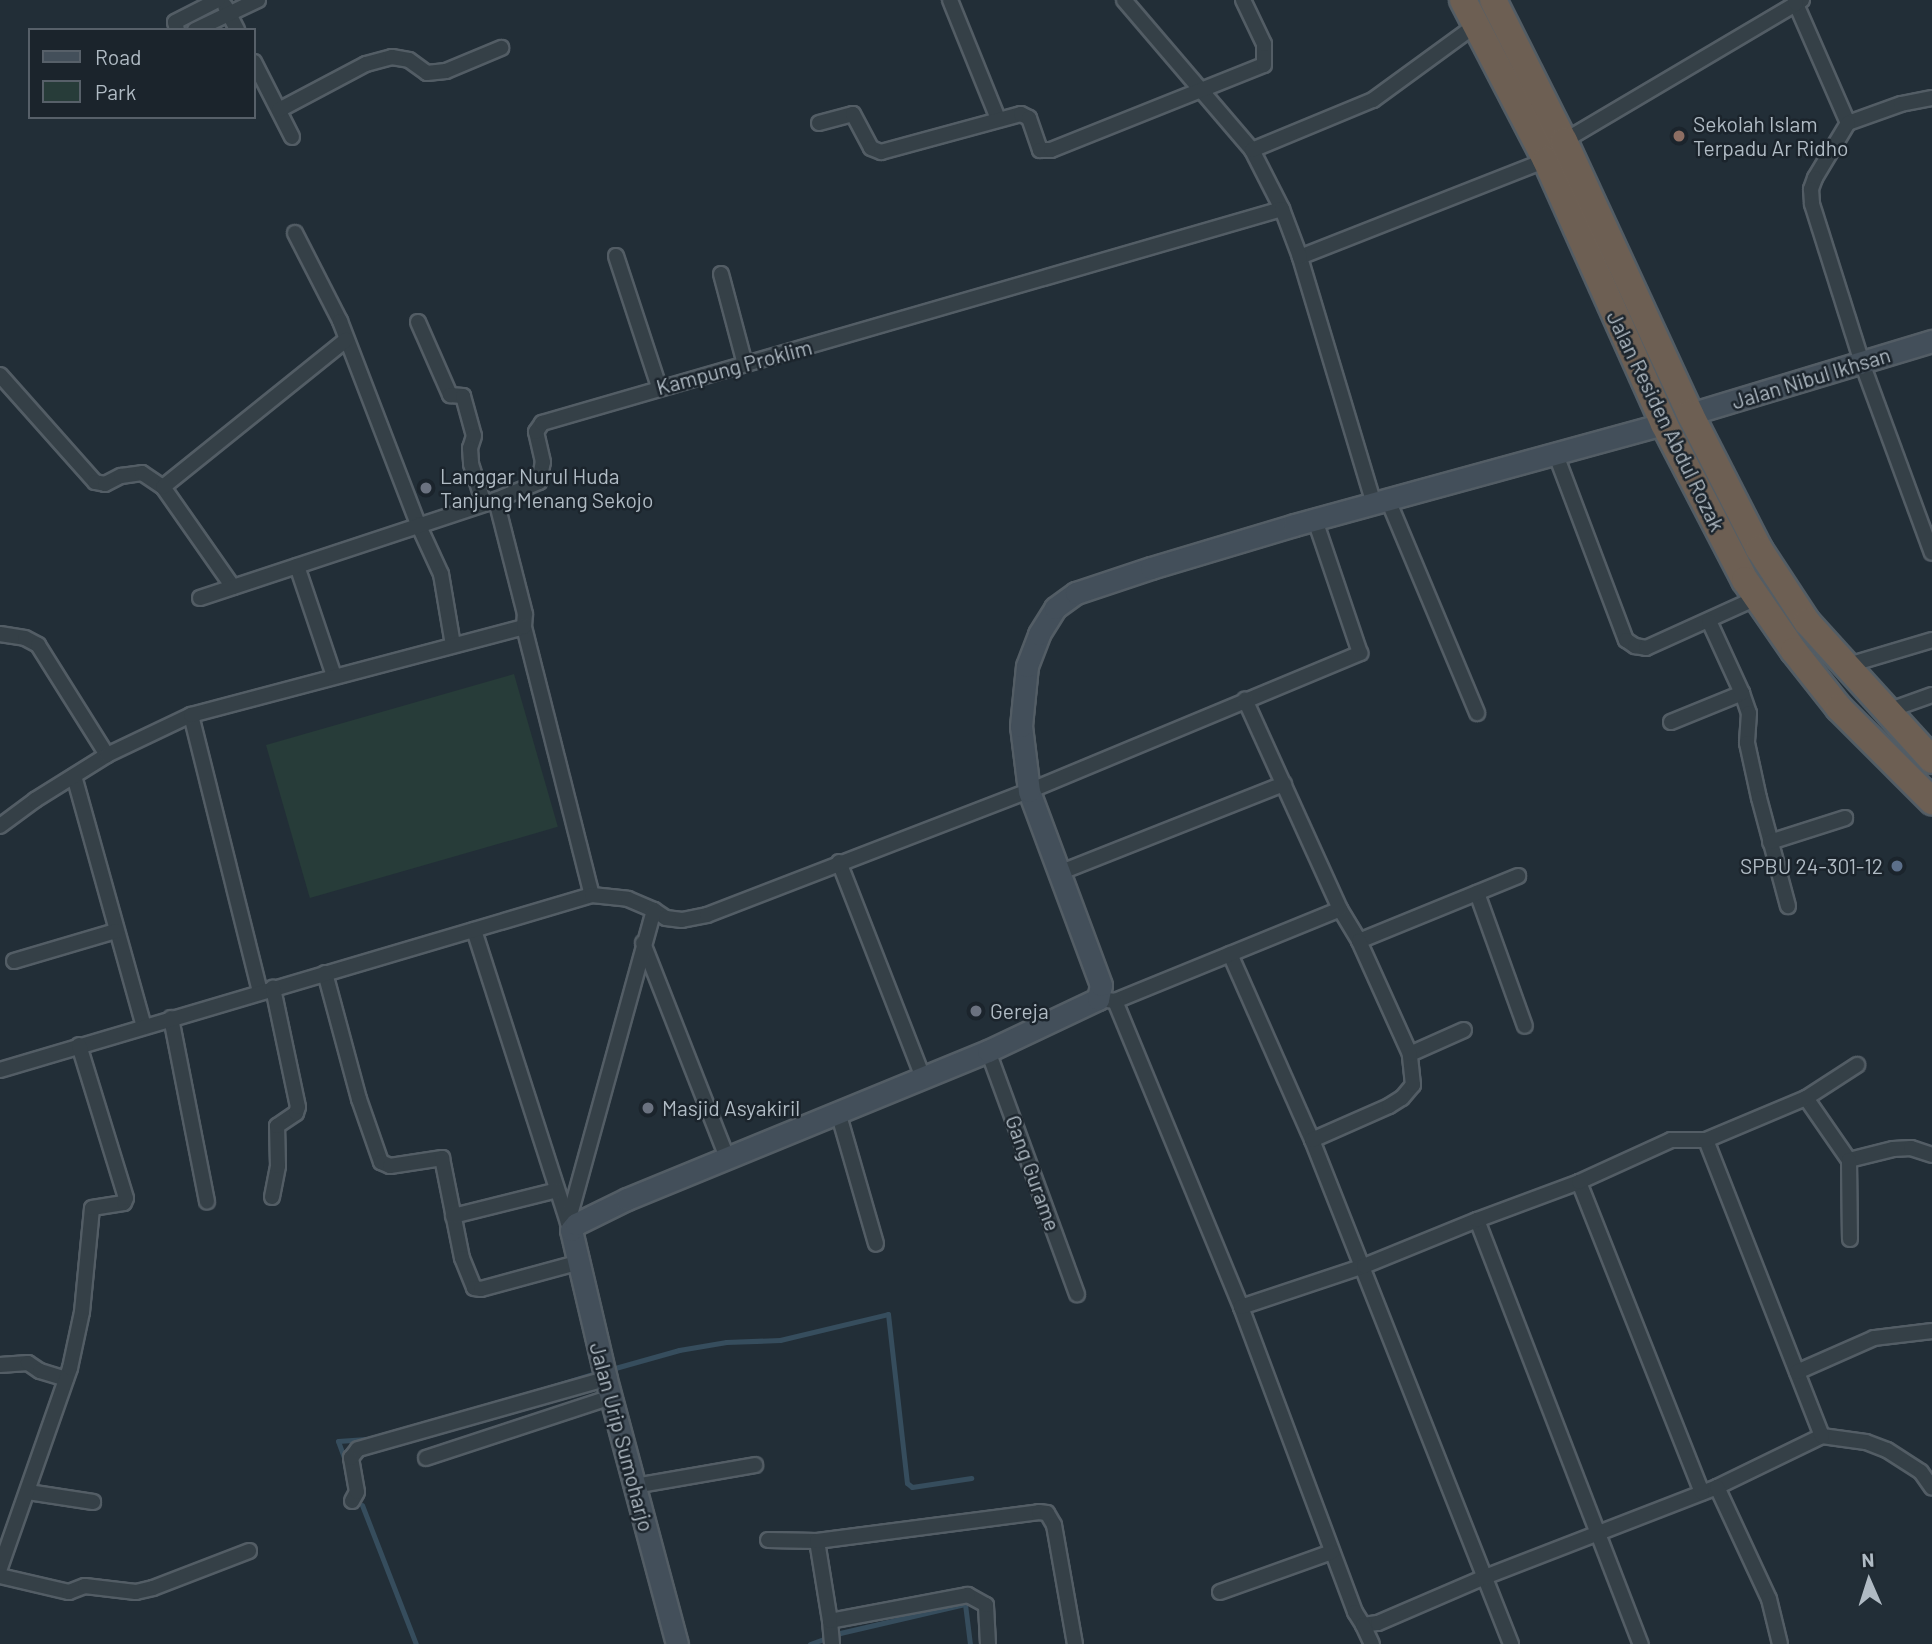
<!DOCTYPE html>
<html>
<head>
<meta charset="utf-8">
<style>
	body { margin:0 }
	#map { position:relative; width:1932px; height:1644px; overflow:hidden; background:#222e37; font-family:Barlow,sans-serif }
	div>[style] { position:absolute }
	[style*='--x'] { left:calc(var(--x)*1px); top:calc(var(--y)*1px); width:calc(var(--w)*1px); rotate:calc(var(--a)*1deg) }
	.green>* { inset:0; background:#273c39; transform-origin:0 0 }
	.stream>* { height:5px; margin:-2.5px; padding:0 2.5px; transform-origin:2.5px; border-radius:2.5px; background:#364d5d }
	.roads { filter:drop-shadow(2px 0 #535d65) drop-shadow(-2px 0 #535d65) drop-shadow(0 2px #535d65) drop-shadow(0 -2px #535d65) }
	.street>* { height:14px; margin:-7px; padding:0 7px; transform-origin:7px; border-radius:7px; background:#354047 }
	.secondary>* { height:21px; margin:-10.5px; padding:0 10.5px; transform-origin:10.5px; border-radius:10.5px; background:#434f5a }
	.highway>* { height:26px; margin:-13px; padding:0 13px; transform-origin:13px; border-radius:13px; background:#6d5f53 }
	.dots>* { width:19px; height:19px; translate:-50% -50%; box-sizing:border-box; border:4px solid #1b242c; border-radius:50% }
	span { translate:-50% -50%; white-space:nowrap; text-align:center; line-height:1.15; -webkit-text-stroke:5px #1b242c; paint-order:stroke }
	.poi-label { font-size:21px; color:#b0bbc4 }
	.left { translate:0 -50%; text-align:left }
	.right { translate:-100% -50%; text-align:right }
	.street-label { font-size:21px; color:#b0bbc4 }
	.legend { position:absolute; left:28px; top:28px; width:228px; height:91px; box-sizing:border-box; background:#1b242c; border:2px solid #576069; margin:0; padding:9px 12px; list-style:none; font-size:21px; color:#b0bbc4 }
	.legend li { display:flex; align-items:center; gap:14px; height:35px }
	.legend b { width:35px; border:2px solid #576069 }
	.north { position:absolute; left:1834px; top:1546px; width:70px; height:70px; -webkit-text-stroke:5px #1b242c; paint-order:stroke; rotate:357deg; font-size:19px; font-weight:700; line-height:28px; text-align:center; color:#b0bbc4 }
	.north::after { content:''; display:block; margin:auto; width:24px; height:32px; background:#b0bbc4; clip-path:polygon(50% 0,100% 100%,50% 72%,0 100%) }
</style>
</head>
<body>
<div id="map">
	<div class="green">
		<div style="left:514px;top:674px;width:159px;height:258px;rotate:74deg"></div>
	</div>
	<div class="stream">
		<div style="--x:608;--y:1370;--w:74;--a:-15.7"></div>
		<div style="--x:679;--y:1350;--w:48;--a:-9.7"></div>
		<div style="--x:726;--y:1342;--w:54;--a:-2.1"></div>
		<div style="--x:780;--y:1340;--w:111;--a:-13.5"></div>
		<div style="--x:888;--y:1314;--w:170;--a:83.6"></div>
		<div style="--x:907;--y:1483;--w:6;--a:39"></div>
		<div style="--x:912;--y:1487;--w:60;--a:-8.7"></div>
		<div style="--x:528;--y:1394;--w:74;--a:-17.2"></div>
		<div style="--x:346;--y:1463;--w:23;--a:-110"></div>
		<div style="--x:338;--y:1441;--w:32;--a:-4"></div>
		<div style="--x:362;--y:1505;--w:149;--a:68.8"></div>
		<div style="--x:810;--y:1644;--w:32;--a:-20"></div>
		<div style="--x:840;--y:1633;--w:128;--a:-13.1"></div>
		<div style="--x:965;--y:1604;--w:40;--a:82.9"></div>
	</div>
	<div class="roads">
		<div class="street">
			<div style="--x:950;--y:0;--w:128;--a:68"></div>
			<div style="--x:1124;--y:0;--w:197;--a:49.5"></div>
			<div style="--x:1252;--y:150;--w:66;--a:63"></div>
			<div style="--x:1802;--y:0;--w:7;--a:146"></div>
			<div style="--x:1796;--y:4;--w:130;--a:66.4"></div>
			<div style="--x:1848;--y:123;--w:56;--a:-19.7"></div>
			<div style="--x:1901;--y:104;--w:32;--a:-11"></div>
			<div style="--x:225;--y:6;--w:27;--a:63"></div>
			<div style="--x:177;--y:30;--w:8;--a:-104"></div>
			<div style="--x:175;--y:22;--w:48;--a:-27.1"></div>
			<div style="--x:195;--y:30;--w:70;--a:-25.5"></div>
			<div style="--x:254;--y:62;--w:84;--a:63.1"></div>
			<div style="--x:279;--y:110;--w:98;--a:-27.9"></div>
			<div style="--x:366;--y:64;--w:27;--a:-15"></div>
			<div style="--x:392;--y:57;--w:17;--a:10"></div>
			<div style="--x:409;--y:60;--w:22;--a:36"></div>
			<div style="--x:427;--y:73;--w:19;--a:-6"></div>
			<div style="--x:446;--y:71;--w:60;--a:-22.7"></div>
			<div style="--x:819;--y:123;--w:35;--a:-15"></div>
			<div style="--x:853;--y:114;--w:38;--a:62"></div>
			<div style="--x:871;--y:148;--w:11;--a:22"></div>
			<div style="--x:881;--y:152;--w:145;--a:-15.2"></div>
			<div style="--x:1021;--y:114;--w:9;--a:27"></div>
			<div style="--x:1029;--y:118;--w:34;--a:71"></div>
			<div style="--x:1040;--y:150;--w:11;--a:0"></div>
			<div style="--x:1051;--y:150;--w:229;--a:-21.8"></div>
			<div style="--x:1264;--y:65;--w:21;--a:-90"></div>
			<div style="--x:1264;--y:44;--w:49;--a:-115.5"></div>
			<div style="--x:1848;--y:123;--w:64;--a:121"></div>
			<div style="--x:1815;--y:178;--w:12;--a:110"></div>
			<div style="--x:1811;--y:189;--w:15;--a:86"></div>
			<div style="--x:1812;--y:204;--w:167;--a:72.5"></div>
			<div style="--x:1862;--y:363;--w:202;--a:69.8"></div>
			<div style="--x:1564;--y:141;--w:269;--a:-30.6"></div>
			<div style="--x:1796;--y:4;--w:4;--a:-104"></div>
			<div style="--x:1252;--y:150;--w:131;--a:-22.5"></div>
			<div style="--x:1373;--y:100;--w:127;--a:-36.1"></div>
			<div style="--x:295;--y:233;--w:99;--a:62.9"></div>
			<div style="--x:340;--y:321;--w:217;--a:69"></div>
			<div style="--x:418;--y:524;--w:55;--a:65.3"></div>
			<div style="--x:441;--y:574;--w:72;--a:80.4"></div>
			<div style="--x:616;--y:256;--w:138;--a:71.8"></div>
			<div style="--x:721;--y:274;--w:93;--a:75.1"></div>
			<div style="--x:418;--y:322;--w:80;--a:66.3"></div>
			<div style="--x:450;--y:395;--w:13;--a:4"></div>
			<div style="--x:463;--y:396;--w:41;--a:74.6"></div>
			<div style="--x:474;--y:436;--w:13;--a:108"></div>
			<div style="--x:470;--y:448;--w:16;--a:86"></div>
			<div style="--x:471;--y:464;--w:42;--a:72"></div>
			<div style="--x:0;--y:375;--w:143;--a:48.4"></div>
			<div style="--x:95;--y:482;--w:10;--a:11"></div>
			<div style="--x:105;--y:484;--w:18;--a:-27"></div>
			<div style="--x:121;--y:476;--w:21;--a:-8"></div>
			<div style="--x:142;--y:473;--w:25;--a:34"></div>
			<div style="--x:163;--y:487;--w:122;--a:55"></div>
			<div style="--x:1556;--y:455;--w:198;--a:69.3"></div>
			<div style="--x:1626;--y:640;--w:11;--a:34"></div>
			<div style="--x:1635;--y:646;--w:11;--a:10"></div>
			<div style="--x:1646;--y:648;--w:121;--a:-24.4"></div>
			<div style="--x:163;--y:487;--w:235;--a:-38.8"></div>
			<div style="--x:1388;--y:500;--w:231;--a:67.3"></div>
			<div style="--x:1374;--y:504;--w:258;--a:-106.7"></div>
			<div style="--x:1300;--y:257;--w:264;--a:-21.5"></div>
			<div style="--x:297;--y:566;--w:116;--a:71.4"></div>
			<div style="--x:200;--y:598;--w:312;--a:-18.3"></div>
			<div style="--x:496;--y:500;--w:47;--a:-22.7"></div>
			<div style="--x:539;--y:482;--w:20;--a:-79"></div>
			<div style="--x:543;--y:462;--w:31;--a:-103"></div>
			<div style="--x:536;--y:432;--w:11;--a:-56"></div>
			<div style="--x:542;--y:423;--w:770;--a:-16.13"></div>
			<div style="--x:1282;--y:209;--w:51;--a:69.4"></div>
			<div style="--x:524;--y:627;--w:276;--a:75.8"></div>
			<div style="--x:0;--y:634;--w:25;--a:9"></div>
			<div style="--x:25;--y:638;--w:15;--a:28"></div>
			<div style="--x:38;--y:645;--w:130;--a:57.9"></div>
			<div style="--x:1845;--y:666;--w:91;--a:-16.6"></div>
			<div style="--x:1742;--y:693;--w:21;--a:71"></div>
			<div style="--x:1749;--y:713;--w:30;--a:94"></div>
			<div style="--x:1747;--y:743;--w:56;--a:77.7"></div>
			<div style="--x:1759;--y:798;--w:112;--a:75"></div>
			<div style="--x:1887;--y:711;--w:48;--a:-19.6"></div>
			<div style="--x:191;--y:715;--w:285;--a:76"></div>
			<div style="--x:1671;--y:722;--w:77;--a:-22.2"></div>
			<div style="--x:1742;--y:693;--w:79;--a:-114.6"></div>
			<div style="--x:74;--y:776;--w:260;--a:74.4"></div>
			<div style="--x:0;--y:826;--w:44;--a:-36.6"></div>
			<div style="--x:35;--y:800;--w:85;--a:-32"></div>
			<div style="--x:107;--y:755;--w:93;--a:-25.5"></div>
			<div style="--x:191;--y:715;--w:344;--a:-14.8"></div>
			<div style="--x:524;--y:627;--w:13;--a:-86"></div>
			<div style="--x:525;--y:614;--w:118;--a:-104.3"></div>
			<div style="--x:1770;--y:842;--w:79;--a:-17.7"></div>
			<div style="--x:839;--y:862;--w:232;--a:68.7"></div>
			<div style="--x:1059;--y:873;--w:242;--a:-21.6"></div>
			<div style="--x:1477;--y:893;--w:141;--a:70.2"></div>
			<div style="--x:1340;--y:909;--w:37;--a:59"></div>
			<div style="--x:1359;--y:941;--w:172;--a:-22.2"></div>
			<div style="--x:654;--y:910;--w:14;--a:34"></div>
			<div style="--x:666;--y:918;--w:16;--a:7"></div>
			<div style="--x:682;--y:920;--w:25;--a:-11"></div>
			<div style="--x:707;--y:915;--w:345;--a:-21.1"></div>
			<div style="--x:1029;--y:791;--w:359;--a:-22.6"></div>
			<div style="--x:1360;--y:653;--w:140;--a:-108.7"></div>
			<div style="--x:474;--y:930;--w:307;--a:72.2"></div>
			<div style="--x:643;--y:943;--w:230;--a:68.6"></div>
			<div style="--x:1230;--y:954;--w:203;--a:66.2"></div>
			<div style="--x:1312;--y:1140;--w:542;--a:68.45"></div>
			<div style="--x:14;--y:961;--w:106;--a:-16.4"></div>
			<div style="--x:325;--y:973;--w:131;--a:74.9"></div>
			<div style="--x:359;--y:1099;--w:67;--a:70.8"></div>
			<div style="--x:381;--y:1162;--w:10;--a:24"></div>
			<div style="--x:390;--y:1166;--w:53;--a:-8.7"></div>
			<div style="--x:442;--y:1158;--w:102;--a:78.7"></div>
			<div style="--x:462;--y:1258;--w:32;--a:68"></div>
			<div style="--x:474;--y:1288;--w:7;--a:8"></div>
			<div style="--x:481;--y:1289;--w:99;--a:-15.2"></div>
			<div style="--x:1107;--y:1000;--w:8;--a:7"></div>
			<div style="--x:1115;--y:1001;--w:243;--a:-22.2"></div>
			<div style="--x:1340;--y:909;--w:230;--a:-114.4"></div>
			<div style="--x:1115;--y:1001;--w:331;--a:67.6"></div>
			<div style="--x:1241;--y:1307;--w:326;--a:69.5"></div>
			<div style="--x:1355;--y:1612;--w:15;--a:58"></div>
			<div style="--x:1363;--y:1625;--w:15;--a:-8"></div>
			<div style="--x:1378;--y:1623;--w:116;--a:-23.3"></div>
			<div style="--x:1485;--y:1577;--w:249;--a:-21.2"></div>
			<div style="--x:1717;--y:1487;--w:117;--a:-25.9"></div>
			<div style="--x:1822;--y:1436;--w:44;--a:7.8"></div>
			<div style="--x:1866;--y:1442;--w:22;--a:21"></div>
			<div style="--x:1887;--y:1450;--w:40;--a:32.9"></div>
			<div style="--x:1921;--y:1472;--w:19;--a:55"></div>
			<div style="--x:171;--y:1018;--w:187;--a:78.9"></div>
			<div style="--x:988;--y:1051;--w:259;--a:69.9"></div>
			<div style="--x:1410;--y:1054;--w:59;--a:-24"></div>
			<div style="--x:0;--y:1070;--w:617;--a:-16.47"></div>
			<div style="--x:592;--y:895;--w:36;--a:6"></div>
			<div style="--x:628;--y:899;--w:28;--a:23"></div>
			<div style="--x:654;--y:910;--w:324;--a:105.4"></div>
			<div style="--x:1806;--y:1098;--w:75;--a:55.3"></div>
			<div style="--x:1849;--y:1160;--w:45;--a:-14"></div>
			<div style="--x:1893;--y:1149;--w:18;--a:-3"></div>
			<div style="--x:1911;--y:1148;--w:22;--a:18"></div>
			<div style="--x:838;--y:1112;--w:137;--a:73.9"></div>
			<div style="--x:1312;--y:1140;--w:84;--a:-23.8"></div>
			<div style="--x:1389;--y:1106;--w:15;--a:-32"></div>
			<div style="--x:1402;--y:1098;--w:17;--a:-50"></div>
			<div style="--x:1413;--y:1085;--w:31;--a:-96"></div>
			<div style="--x:1410;--y:1054;--w:124;--a:-114.3"></div>
			<div style="--x:1706;--y:1140;--w:318;--a:68.6"></div>
			<div style="--x:1849;--y:1160;--w:79;--a:89.3"></div>
			<div style="--x:1579;--y:1182;--w:334;--a:68.4"></div>
			<div style="--x:272;--y:1197;--w:32;--a:-79"></div>
			<div style="--x:278;--y:1166;--w:40;--a:-91.4"></div>
			<div style="--x:277;--y:1126;--w:23;--a:-34"></div>
			<div style="--x:296;--y:1113;--w:6;--a:-72"></div>
			<div style="--x:298;--y:1107;--w:122;--a:-101.9"></div>
			<div style="--x:453;--y:1216;--w:107;--a:-14"></div>
			<div style="--x:1477;--y:1220;--w:455;--a:68.9"></div>
			<div style="--x:1241;--y:1307;--w:130;--a:-18.4"></div>
			<div style="--x:1364;--y:1266;--w:122;--a:-22.2"></div>
			<div style="--x:1477;--y:1220;--w:109;--a:-20.4"></div>
			<div style="--x:1579;--y:1182;--w:101;--a:-24.5"></div>
			<div style="--x:1671;--y:1140;--w:35;--a:0"></div>
			<div style="--x:1706;--y:1140;--w:108;--a:-22.8"></div>
			<div style="--x:1806;--y:1098;--w:61;--a:-32.9"></div>
			<div style="--x:0;--y:1365;--w:28;--a:-4"></div>
			<div style="--x:28;--y:1363;--w:14;--a:34"></div>
			<div style="--x:40;--y:1371;--w:27;--a:17"></div>
			<div style="--x:1797;--y:1372;--w:84;--a:-23.8"></div>
			<div style="--x:1874;--y:1338;--w:58;--a:-6.9"></div>
			<div style="--x:426;--y:1458;--w:195;--a:-18.2"></div>
			<div style="--x:635;--y:1486;--w:122;--a:-9.9"></div>
			<div style="--x:1717;--y:1487;--w:123;--a:65.1"></div>
			<div style="--x:1769;--y:1599;--w:46;--a:76.3"></div>
			<div style="--x:28;--y:1492;--w:66;--a:8.7"></div>
			<div style="--x:352;--y:1501;--w:10;--a:-61"></div>
			<div style="--x:357;--y:1492;--w:35;--a:-100"></div>
			<div style="--x:351;--y:1458;--w:11;--a:-52"></div>
			<div style="--x:358;--y:1449;--w:258;--a:-15.8"></div>
			<div style="--x:768;--y:1540;--w:49;--a:1.2"></div>
			<div style="--x:0;--y:1568;--w:212;--a:-70.7"></div>
			<div style="--x:70;--y:1368;--w:57;--a:-77.9"></div>
			<div style="--x:82;--y:1312;--w:104;--a:-84.5"></div>
			<div style="--x:92;--y:1208;--w:32;--a:-9"></div>
			<div style="--x:124;--y:1203;--w:5;--a:-68"></div>
			<div style="--x:126;--y:1198;--w:160;--a:-107.1"></div>
			<div style="--x:0;--y:1576;--w:71;--a:13.1"></div>
			<div style="--x:69;--y:1592;--w:17;--a:-21"></div>
			<div style="--x:85;--y:1586;--w:51;--a:6.7"></div>
			<div style="--x:136;--y:1592;--w:17;--a:-13"></div>
			<div style="--x:153;--y:1588;--w:103;--a:-21.1"></div>
			<div style="--x:1220;--y:1592;--w:119;--a:-19.7"></div>
			<div style="--x:830;--y:1621;--w:23;--a:85"></div>
			<div style="--x:1363;--y:1625;--w:21;--a:65"></div>
			<div style="--x:988;--y:1644;--w:39;--a:-93"></div>
			<div style="--x:986;--y:1605;--w:21;--a:-151"></div>
			<div style="--x:968;--y:1595;--w:140;--a:169.3"></div>
			<div style="--x:830;--y:1621;--w:81;--a:-99.2"></div>
			<div style="--x:817;--y:1541;--w:224;--a:-7.4"></div>
			<div style="--x:1039;--y:1512;--w:8;--a:7"></div>
			<div style="--x:1047;--y:1513;--w:14;--a:60"></div>
			<div style="--x:1054;--y:1525;--w:121;--a:80"></div>
		</div>
		<div class="secondary">
			<div style="--x:1690;--y:414;--w:253;--a:-16.8"></div>
			<div style="--x:677;--y:1644;--w:274;--a:-105"></div>
			<div style="--x:606;--y:1379;--w:153;--a:-103.2"></div>
			<div style="--x:571;--y:1230;--w:8;--a:-50"></div>
			<div style="--x:576;--y:1224;--w:57;--a:-26.1"></div>
			<div style="--x:627;--y:1199;--w:390;--a:-22.3"></div>
			<div style="--x:988;--y:1051;--w:122;--a:-25.3"></div>
			<div style="--x:1098;--y:999;--w:14;--a:-78"></div>
			<div style="--x:1101;--y:985;--w:207;--a:-110.4"></div>
			<div style="--x:1029;--y:791;--w:65;--a:-97"></div>
			<div style="--x:1021;--y:726;--w:60;--a:-84.3"></div>
			<div style="--x:1027;--y:666;--w:34;--a:-69"></div>
			<div style="--x:1039;--y:634;--w:31;--a:-58"></div>
			<div style="--x:1055;--y:608;--w:26;--a:-36"></div>
			<div style="--x:1076;--y:593;--w:79;--a:-18.4"></div>
			<div style="--x:1151;--y:568;--w:149;--a:-16.7"></div>
			<div style="--x:1294;--y:525;--w:384;--a:-15.3"></div>
		</div>
		<div class="highway">
			<div style="--x:1463;--y:0;--w:180;--a:62.6"></div>
			<div style="--x:1546;--y:160;--w:289;--a:65.9"></div>
			<div style="--x:1664;--y:424;--w:176;--a:62.6"></div>
			<div style="--x:1745;--y:580;--w:86;--a:55.4"></div>
			<div style="--x:1794;--y:651;--w:73;--a:51.7"></div>
			<div style="--x:1839;--y:708;--w:132;--a:45"></div>
			<div style="--x:1493;--y:0;--w:158;--a:63.3"></div>
			<div style="--x:1564;--y:141;--w:301;--a:65.2"></div>
			<div style="--x:1690;--y:414;--w:152;--a:62.9"></div>
			<div style="--x:1759;--y:549;--w:87;--a:56.7"></div>
			<div style="--x:1807;--y:622;--w:186;--a:47.8"></div>
		</div>
	</div>
	<div class="dots">
		<div style="left:1679px;top:136px;background:#8d6e63"></div>
		<div style="left:426px;top:488px;background:#6b7280"></div>
		<div style="left:1897px;top:866px;background:#5c6f8a"></div>
		<div style="left:976px;top:1011px;background:#6b7280"></div>
		<div style="left:648px;top:1108px;background:#6b7280"></div>
	</div>
	<div class="poi-label">
		<span class="left" style="left:1693px;top:136px">Sekolah Islam<br>Terpadu Ar Ridho</span>
		<span class="left" style="left:440px;top:488px">Langgar Nurul Huda<br>Tanjung Menang Sekojo</span>
		<span class="right" style="left:1883px;top:866px">SPBU 24-301-12</span>
		<span class="left" style="left:990px;top:1011px">Gereja</span>
		<span class="left" style="left:662px;top:1108px">Masjid Asyakiril</span>
	</div>
	<div class="street-label">
		<span style="left:734px;top:367px;rotate:-15deg">Kampung Proklim</span>
		<span style="left:1811px;top:378px;rotate:-17deg">Jalan Nibul Ikhsan</span>
		<span style="left:1666px;top:421px;rotate:64deg">Jalan Residen Abdul Rozak</span>
		<span style="left:1033px;top:1173px;rotate:70deg">Gang Gurame</span>
		<span style="left:622px;top:1437px;rotate:75deg">Jalan Urip Sumoharjo</span>
	</div>
	<ul class="legend">
	<li><b style="height:9px;background:#434f5a"></b>Road</li>
	<li><b style="height:19px;background:#273c39"></b>Park</li>
	</ul>
	<div class="north">N</div>
</div>
</body>
</html>
